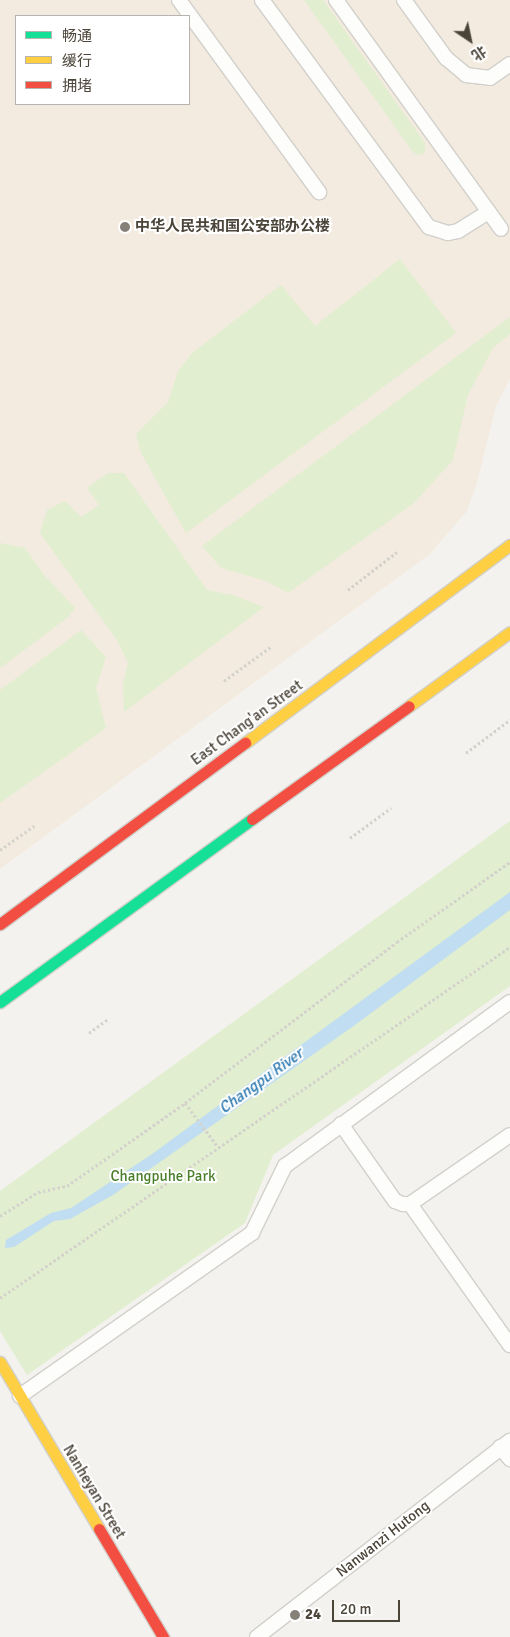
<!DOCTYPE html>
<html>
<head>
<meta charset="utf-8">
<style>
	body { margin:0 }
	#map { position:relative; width:510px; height:1637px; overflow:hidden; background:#f4f2ee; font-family:Signika,"Noto Sans SC",sans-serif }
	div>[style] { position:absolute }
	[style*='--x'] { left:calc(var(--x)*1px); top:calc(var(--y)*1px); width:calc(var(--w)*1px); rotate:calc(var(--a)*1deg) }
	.commercial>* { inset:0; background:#f3ebdf }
	.green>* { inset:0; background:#e1eecf }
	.water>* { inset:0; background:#c0ddf1 }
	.path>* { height:3px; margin-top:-1.5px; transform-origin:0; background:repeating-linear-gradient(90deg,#d3d2cc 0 2.5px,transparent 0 5px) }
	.roads { filter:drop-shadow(1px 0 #d2d0cb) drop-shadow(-1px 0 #d2d0cb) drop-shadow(0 1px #d2d0cb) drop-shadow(0 -1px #d2d0cb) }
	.lane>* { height:14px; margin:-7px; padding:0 7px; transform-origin:7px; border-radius:7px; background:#fdfdfc }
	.fast>* { height:11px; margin:-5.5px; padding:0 5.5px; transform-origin:5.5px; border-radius:5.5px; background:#16e098 }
	.slow>* { height:11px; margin:-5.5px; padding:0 5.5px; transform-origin:5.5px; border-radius:5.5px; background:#ffcf43 }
	.jam>* { height:11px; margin:-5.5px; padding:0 5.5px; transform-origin:5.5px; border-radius:5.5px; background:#f24e42 }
	.dots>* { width:14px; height:14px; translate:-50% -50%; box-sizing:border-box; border:2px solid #fff; border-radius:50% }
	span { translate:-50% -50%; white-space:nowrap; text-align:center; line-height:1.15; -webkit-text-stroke:4px #fff; paint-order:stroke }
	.poi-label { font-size:15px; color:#4b4439; font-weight:700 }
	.left { translate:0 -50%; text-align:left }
	.street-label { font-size:15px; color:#4b4439 }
	.park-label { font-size:15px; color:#4a7f2a }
	.water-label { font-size:16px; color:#2e7ab2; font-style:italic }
	.legend { position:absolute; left:15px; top:15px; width:175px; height:90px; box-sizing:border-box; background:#fff; border:1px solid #b7b4b0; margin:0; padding:6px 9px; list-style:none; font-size:15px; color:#4b4439 }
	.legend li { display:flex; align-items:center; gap:10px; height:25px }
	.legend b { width:25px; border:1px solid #b7b4b0 }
	.north { position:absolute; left:445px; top:15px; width:50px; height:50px; -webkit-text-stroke:4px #fff; paint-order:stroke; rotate:146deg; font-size:14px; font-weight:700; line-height:20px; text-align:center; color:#4b4439 }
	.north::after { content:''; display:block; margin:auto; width:18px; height:22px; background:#4b4439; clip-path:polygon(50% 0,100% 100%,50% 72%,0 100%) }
	.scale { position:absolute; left:332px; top:1600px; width:68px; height:22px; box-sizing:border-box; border:2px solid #4b4439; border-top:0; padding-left:6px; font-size:15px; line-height:18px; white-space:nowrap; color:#4b4439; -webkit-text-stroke:4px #fff; paint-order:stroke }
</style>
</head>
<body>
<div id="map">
	<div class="commercial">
		<div style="clip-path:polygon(evenodd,0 0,510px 0,510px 379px,496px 406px,477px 483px,467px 511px,430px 554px,0 869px,0 0,16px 16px,189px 16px,189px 104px,16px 104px,16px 16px)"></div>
	</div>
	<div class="green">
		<div style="clip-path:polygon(304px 0,323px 0,425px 143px,425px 153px,417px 155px,413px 152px)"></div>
		<div style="clip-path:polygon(400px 259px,456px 333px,186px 533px,141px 453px,136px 434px,168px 402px,178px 371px,192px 353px,281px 285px,315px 326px)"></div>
		<div style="clip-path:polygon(510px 317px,510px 334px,493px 348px,468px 395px,453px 460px,414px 503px,288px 593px,266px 581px,221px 568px,202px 546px)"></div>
		<div style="clip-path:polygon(108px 473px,124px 473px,207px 590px,233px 595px,264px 607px,124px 712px,123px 684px,128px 663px,117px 640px,40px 533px,47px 510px,65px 501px,81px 517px,99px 505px,87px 488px)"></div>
		<div style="clip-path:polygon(0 543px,25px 548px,45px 576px,75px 608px,67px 618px,0 668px)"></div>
		<div style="clip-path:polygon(81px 630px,106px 657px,96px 688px,106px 728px,0 803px,0 690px)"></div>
		<div style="clip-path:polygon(510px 821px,510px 986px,273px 1155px,245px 1223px,27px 1375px,0 1331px,0 1191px)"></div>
	</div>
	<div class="water">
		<div style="clip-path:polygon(510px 892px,510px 910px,355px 1025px,113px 1195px,70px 1219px,54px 1221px,14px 1247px,5px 1248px,6px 1240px,51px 1213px,71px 1208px,152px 1154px)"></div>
	</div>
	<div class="path">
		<div style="--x:348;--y:590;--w:62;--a:-37.8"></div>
		<div style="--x:224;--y:681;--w:59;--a:-36.1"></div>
		<div style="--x:466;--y:753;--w:55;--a:-36.9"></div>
		<div style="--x:350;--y:838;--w:51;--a:-36.2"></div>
		<div style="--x:0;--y:850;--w:42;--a:-35.2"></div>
		<div style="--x:89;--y:1033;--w:24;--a:-36"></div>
		<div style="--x:185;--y:1103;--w:55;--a:53.1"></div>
		<div style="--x:0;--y:1216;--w:45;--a:-32.3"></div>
		<div style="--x:38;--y:1192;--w:30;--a:-12"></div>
		<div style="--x:67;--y:1186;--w:144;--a:-35.1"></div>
		<div style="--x:185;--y:1103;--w:266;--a:-37.2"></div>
		<div style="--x:397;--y:942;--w:138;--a:-35.3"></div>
		<div style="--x:0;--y:1298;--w:619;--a:-34.54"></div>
	</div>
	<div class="roads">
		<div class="lane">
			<div style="--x:179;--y:0;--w:238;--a:53.9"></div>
			<div style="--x:262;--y:0;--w:282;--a:53.7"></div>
			<div style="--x:429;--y:227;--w:20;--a:18"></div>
			<div style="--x:448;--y:233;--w:10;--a:-11"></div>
			<div style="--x:458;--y:231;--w:36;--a:-32"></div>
			<div style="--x:336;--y:0;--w:282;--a:54.2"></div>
			<div style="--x:404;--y:0;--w:72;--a:54.1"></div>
			<div style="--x:446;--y:58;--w:26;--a:40"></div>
			<div style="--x:466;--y:75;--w:24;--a:7"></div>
			<div style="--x:490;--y:78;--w:24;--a:-35"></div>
			<div style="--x:341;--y:1124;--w:94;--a:55"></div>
			<div style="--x:395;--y:1201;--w:9;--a:21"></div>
			<div style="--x:403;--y:1204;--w:7;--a:0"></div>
			<div style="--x:410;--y:1204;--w:121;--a:-34.6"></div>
			<div style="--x:410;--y:1204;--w:173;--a:54.7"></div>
			<div style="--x:20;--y:1396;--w:284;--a:-35.1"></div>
			<div style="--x:252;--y:1233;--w:75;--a:-63.8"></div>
			<div style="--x:285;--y:1166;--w:278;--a:-36.1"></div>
			<div style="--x:500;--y:1447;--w:16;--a:50"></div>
			<div style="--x:257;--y:1637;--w:320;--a:-37.8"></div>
		</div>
		<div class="fast">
			<div style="--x:0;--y:1002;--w:311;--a:-36"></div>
		</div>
		<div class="slow">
			<div style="--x:409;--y:706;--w:125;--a:-36.2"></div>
			<div style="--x:245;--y:743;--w:331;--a:-36.8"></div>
			<div style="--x:0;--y:1362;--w:194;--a:59.3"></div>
		</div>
		<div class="jam">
			<div style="--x:252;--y:819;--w:193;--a:-35.7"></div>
			<div style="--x:0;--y:924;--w:305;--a:-36.5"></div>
			<div style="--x:99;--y:1529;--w:126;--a:59.3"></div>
		</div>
	</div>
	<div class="dots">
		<div style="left:125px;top:227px;background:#868178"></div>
		<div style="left:295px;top:1615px;background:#868178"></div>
	</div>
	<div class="poi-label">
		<span class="left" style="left:135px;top:227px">中华人民共和国公安部办公楼</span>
		<span class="left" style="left:305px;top:1615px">24</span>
	</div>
	<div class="street-label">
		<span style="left:247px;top:723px;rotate:-36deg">East Chang'an Street</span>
		<span style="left:94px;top:1492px;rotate:59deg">Nanheyan Street</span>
		<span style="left:383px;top:1539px;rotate:-38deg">Nanwanzi Hutong</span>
	</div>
	<div class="park-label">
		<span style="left:163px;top:1177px">Changpuhe Park</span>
	</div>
	<div class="water-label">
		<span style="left:261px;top:1081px;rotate:-36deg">Changpu River</span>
	</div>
	<ul class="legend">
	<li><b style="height:6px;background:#16e098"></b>畅通</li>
	<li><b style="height:6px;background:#ffcf43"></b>缓行</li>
	<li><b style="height:6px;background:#f24e42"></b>拥堵</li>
	</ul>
	<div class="north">北</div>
	<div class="scale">20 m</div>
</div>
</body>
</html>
